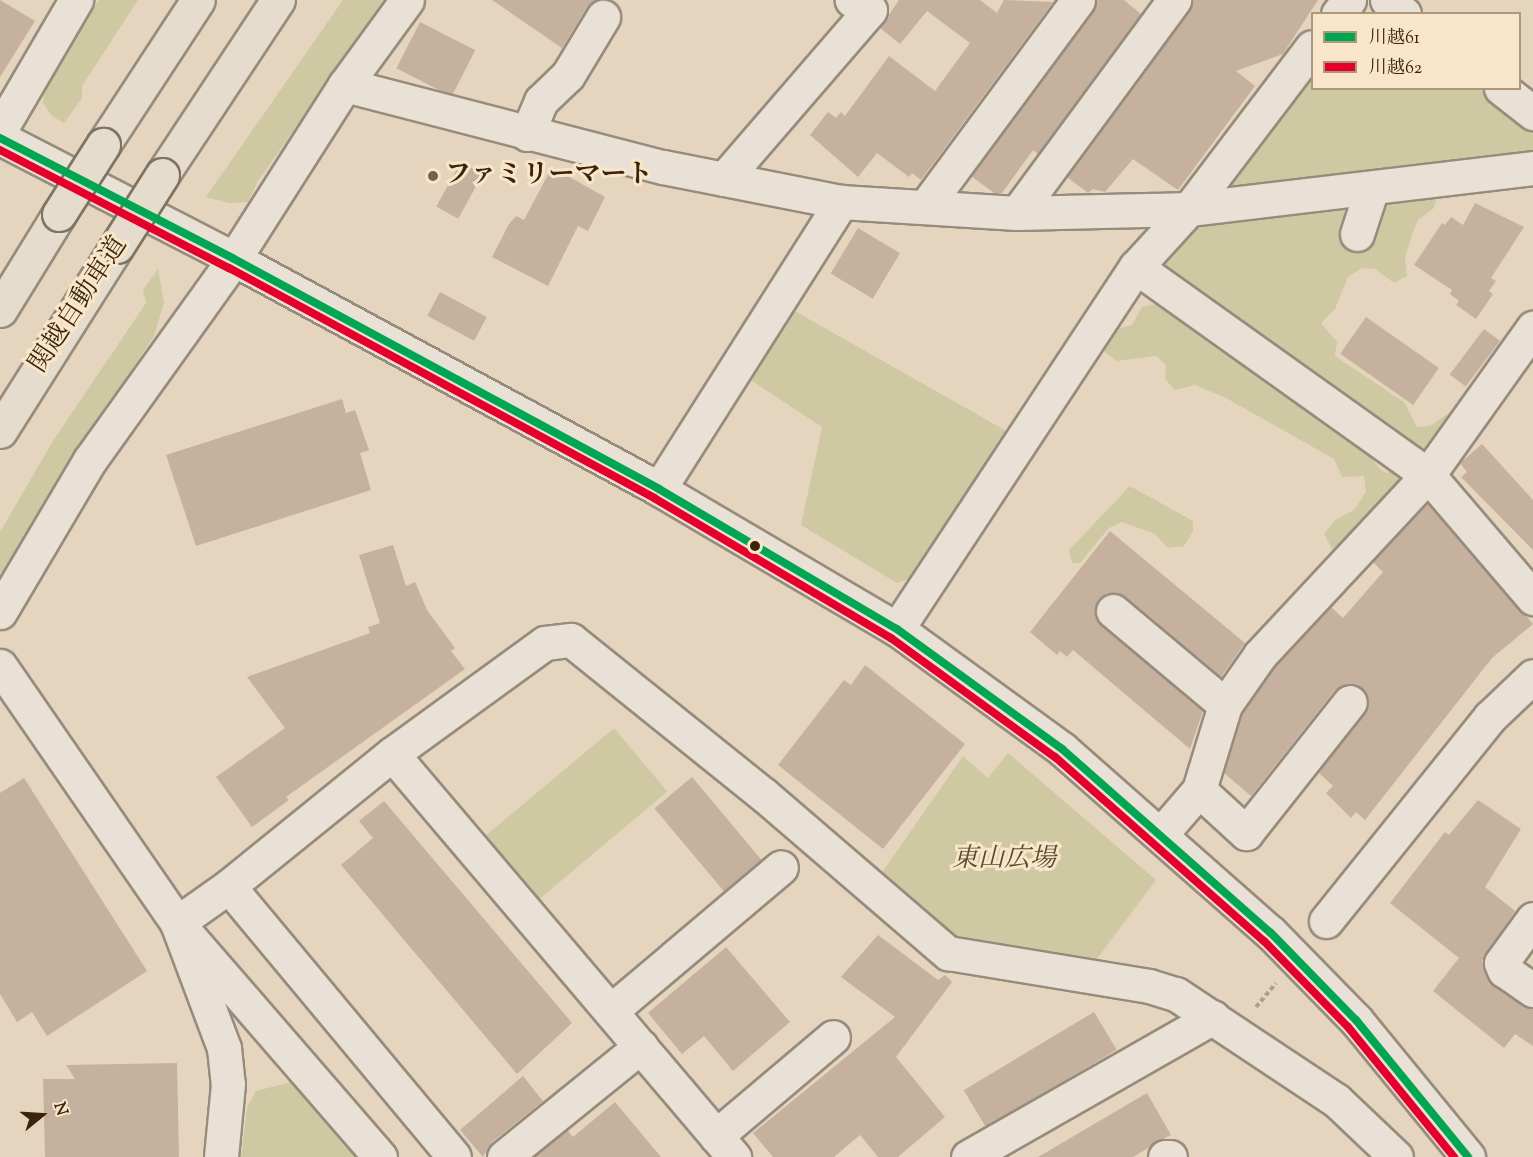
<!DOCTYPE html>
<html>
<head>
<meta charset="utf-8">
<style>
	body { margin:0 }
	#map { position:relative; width:1533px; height:1157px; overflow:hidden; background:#e5d5be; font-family:"Sorts Mill Goudy","Noto Serif JP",serif }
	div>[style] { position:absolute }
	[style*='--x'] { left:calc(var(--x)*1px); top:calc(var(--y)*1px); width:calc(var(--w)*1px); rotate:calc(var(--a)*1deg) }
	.green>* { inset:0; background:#cec9a2; transform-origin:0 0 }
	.building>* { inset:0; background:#c6b19e; transform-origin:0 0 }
	.path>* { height:4px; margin-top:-2px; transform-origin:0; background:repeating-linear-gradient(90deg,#a99f94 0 4.5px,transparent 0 7.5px) }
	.roads { filter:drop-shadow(2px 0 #978c7c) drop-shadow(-2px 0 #978c7c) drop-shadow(0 2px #978c7c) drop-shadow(0 -2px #978c7c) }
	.minor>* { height:33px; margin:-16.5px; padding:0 16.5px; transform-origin:16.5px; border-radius:16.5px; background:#e9e1d5 }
	.highway>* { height:33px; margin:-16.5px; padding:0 16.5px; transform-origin:16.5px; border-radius:16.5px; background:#e5dcce }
	.bridges { filter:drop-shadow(2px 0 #7f7364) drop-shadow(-2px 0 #7f7364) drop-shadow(0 2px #7f7364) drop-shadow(0 -2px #7f7364) }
	.highway-bridge>* { height:33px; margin:-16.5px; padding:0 16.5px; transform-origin:16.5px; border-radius:16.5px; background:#e5dcce }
	.bus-1>* { height:8px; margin:-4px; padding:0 4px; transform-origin:4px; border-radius:4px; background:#00a651 }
	.bus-2>* { height:8px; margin:-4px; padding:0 4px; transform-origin:4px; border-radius:4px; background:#e4002b }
	.dots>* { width:16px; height:16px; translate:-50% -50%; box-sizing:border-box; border:3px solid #f9e6ca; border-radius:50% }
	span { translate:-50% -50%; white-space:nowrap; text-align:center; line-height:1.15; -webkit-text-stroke:6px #f9e6ca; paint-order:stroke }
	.poi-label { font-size:26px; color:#3b240b; font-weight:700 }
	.left { translate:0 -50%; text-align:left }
	.street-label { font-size:26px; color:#3b240b }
	.park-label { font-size:26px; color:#5b4b2b; font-style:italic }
	.legend { position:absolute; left:1311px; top:12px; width:210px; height:78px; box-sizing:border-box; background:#f9e6ca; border:2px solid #ad987e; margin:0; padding:8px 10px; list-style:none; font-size:18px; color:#3b240b }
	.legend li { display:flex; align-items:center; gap:12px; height:30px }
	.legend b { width:30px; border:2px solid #ad987e }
	.north { position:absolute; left:12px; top:1085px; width:60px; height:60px; -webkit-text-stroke:4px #f9e6ca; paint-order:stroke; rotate:72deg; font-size:16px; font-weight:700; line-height:24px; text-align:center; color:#3b240b }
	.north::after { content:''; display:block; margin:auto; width:21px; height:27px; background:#3b240b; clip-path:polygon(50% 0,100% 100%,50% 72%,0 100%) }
</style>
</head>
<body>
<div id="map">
	<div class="green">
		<div style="clip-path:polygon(99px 0,138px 0,82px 86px,82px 98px,64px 123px,52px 116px,43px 103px,45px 81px)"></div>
		<div style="clip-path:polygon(343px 0,386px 0,258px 181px,248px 202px,229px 203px,206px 197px)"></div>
		<div style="clip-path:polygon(1312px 67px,1312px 88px,1479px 89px,1533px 129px,1533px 160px,1234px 190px,1229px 180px)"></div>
		<div style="clip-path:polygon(1437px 195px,1434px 208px,1418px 220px,1412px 235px,1405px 258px,1407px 276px,1394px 283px,1375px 269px,1362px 268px,1348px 277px,1335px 309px,1321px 323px,1337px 342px,1335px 356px,1404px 402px,1417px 427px,1430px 426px,1452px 411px,1459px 423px,1425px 452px,1167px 279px,1161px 261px,1179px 229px,1207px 218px,1344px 209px,1352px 212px)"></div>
		<div style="clip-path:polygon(158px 269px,164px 303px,154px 336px,39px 513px,0 583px,0 532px,53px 441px,146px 303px,143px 290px)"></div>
		<div style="clip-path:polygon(1156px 304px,1368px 454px,1380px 469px,1386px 473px,1399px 469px,1405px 476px,1335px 554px,1324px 534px,1335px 520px,1354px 510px,1366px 492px,1364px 476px,1342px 477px,1334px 459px,1226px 398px,1195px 385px,1175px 390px,1165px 379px,1166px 365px,1156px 356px,1117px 361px,1102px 350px,1104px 341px,1115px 329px,1132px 325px,1142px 307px)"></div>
		<div style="clip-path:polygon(791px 309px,1010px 433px,912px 578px,897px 583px,801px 525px,822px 427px,746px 377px)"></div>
		<div style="clip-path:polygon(1130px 486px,1193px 521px,1193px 531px,1184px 546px,1168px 548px,1155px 534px,1122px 522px,1109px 528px,1080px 563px,1072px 563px,1069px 550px)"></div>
		<div style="left:614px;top:728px;width:83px;height:172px;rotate:50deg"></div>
		<div style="clip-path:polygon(1008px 753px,1156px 880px,1093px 964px,955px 936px,881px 874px,963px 756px,988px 778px)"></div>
		<div style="clip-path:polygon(291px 1082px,307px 1093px,361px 1157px,241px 1157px,247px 1108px,256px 1091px)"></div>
	</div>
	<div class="building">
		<div style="clip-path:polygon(0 0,35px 21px,0 77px)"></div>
		<div style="clip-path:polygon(492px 0,596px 0,587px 7px,562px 48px)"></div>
		<div style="clip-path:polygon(899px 0,980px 0,997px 13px,1004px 0,1053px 2px,921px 180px,912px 173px,909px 177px,877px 153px,858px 177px,810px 135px,828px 112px,836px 118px,841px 112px,845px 116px,889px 56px,935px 91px,970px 43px,927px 11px,900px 44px,880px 28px)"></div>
		<div style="clip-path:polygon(1096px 0,1124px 0,1141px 14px,1038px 154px,1033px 150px,1002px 193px,994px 193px,971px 176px,1093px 11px)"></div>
		<div style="clip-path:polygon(1194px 0,1318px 0,1283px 54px,1236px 71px,1255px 86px,1178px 190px,1133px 159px,1105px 192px,1093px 189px,1088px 193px,1067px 177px)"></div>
		<div style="left:420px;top:22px;width:62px;height:52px;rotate:27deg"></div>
		<div style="left:461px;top:162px;width:25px;height:51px;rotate:29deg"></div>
		<div style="clip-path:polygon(552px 167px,605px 197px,588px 231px,578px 226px,548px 286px,492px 257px,509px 224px,516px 216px,524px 220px)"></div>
		<div style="clip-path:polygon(1475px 203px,1524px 227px,1491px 278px,1496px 281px,1489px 291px,1493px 294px,1476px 319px,1456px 305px,1459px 301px,1450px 294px,1452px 290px,1414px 265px,1442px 223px,1445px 225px,1451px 217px,1463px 225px)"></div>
		<div style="left:858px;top:228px;width:49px;height:53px;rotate:31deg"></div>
		<div style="left:440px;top:292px;width:53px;height:27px;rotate:28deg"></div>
		<div style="left:1366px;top:317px;width:89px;height:45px;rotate:35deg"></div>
		<div style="left:1484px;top:329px;width:20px;height:57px;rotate:37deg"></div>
		<div style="clip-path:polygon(342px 399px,346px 413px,355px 410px,369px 450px,360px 453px,371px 490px,196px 546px,166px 455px)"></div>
		<div style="clip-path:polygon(1482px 444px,1533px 500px,1533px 550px,1461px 477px,1467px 472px,1460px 463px)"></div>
		<div style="clip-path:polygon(1428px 504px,1533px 624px,1492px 658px,1365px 820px,1356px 812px,1351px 818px,1326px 793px,1333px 786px,1318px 772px,1368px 705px,1367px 695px,1353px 684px,1335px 690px,1251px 796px,1224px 773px,1242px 713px,1275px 667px,1331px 607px,1343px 618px,1383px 572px,1373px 562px)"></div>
		<div style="clip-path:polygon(1110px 531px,1245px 643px,1221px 677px,1125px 596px,1107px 593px,1098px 599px,1095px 617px,1101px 625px,1203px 711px,1190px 749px,1073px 650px,1067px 657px,1060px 651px,1057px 655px,1030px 632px)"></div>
		<div style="clip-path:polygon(393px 545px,406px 586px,415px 582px,427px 610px,455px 648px,451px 651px,465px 669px,286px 797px,289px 800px,252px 827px,216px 777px,285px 728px,247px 677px,370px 633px,368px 627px,380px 623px,359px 555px)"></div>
		<div style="clip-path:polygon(865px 665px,965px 744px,883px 849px,778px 765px,844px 680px,851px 685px)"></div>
		<div style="left:692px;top:777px;width:108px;height:49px;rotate:50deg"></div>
		<div style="clip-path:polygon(24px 778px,147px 971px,47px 1036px,32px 1012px,17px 1022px,0 994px,0 793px)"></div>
		<div style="clip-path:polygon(1478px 800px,1521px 829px,1485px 887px,1515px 911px,1482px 961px,1493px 985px,1533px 1008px,1533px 1046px,1515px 1034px,1504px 1048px,1433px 991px,1459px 958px,1390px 903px,1445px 832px,1449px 835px)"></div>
		<div style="clip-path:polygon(384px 801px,572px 1023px,517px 1074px,341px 865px,373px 838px,359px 821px)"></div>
		<div style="clip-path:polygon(878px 935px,938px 980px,945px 975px,952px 982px,896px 1057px,945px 1117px,898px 1157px,878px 1157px,860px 1135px,834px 1157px,773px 1157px,753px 1133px,895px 1017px,841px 977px)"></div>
		<div style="clip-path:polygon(726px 947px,790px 1022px,733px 1071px,704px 1036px,682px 1054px,648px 1013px)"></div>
		<div style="left:1094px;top:1012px;width:44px;height:152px;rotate:59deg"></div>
		<div style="clip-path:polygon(177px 1063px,179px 1157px,45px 1157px,43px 1079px,75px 1079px,66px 1065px)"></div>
		<div style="clip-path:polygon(523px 1076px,543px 1101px,492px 1142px,483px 1157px,460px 1130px)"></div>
		<div style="clip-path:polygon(1147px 1093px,1171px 1135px,1165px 1138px,1133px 1157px,1038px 1157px)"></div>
		<div style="clip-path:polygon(615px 1102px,661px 1157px,534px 1157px,567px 1130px,573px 1137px)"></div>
	</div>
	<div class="path">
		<div style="--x:1256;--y:1007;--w:31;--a:-50"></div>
	</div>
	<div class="roads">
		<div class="minor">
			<div style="--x:1387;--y:0;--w:22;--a:39"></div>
			<div style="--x:1338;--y:14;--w:18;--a:-52"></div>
			<div style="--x:345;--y:85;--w:328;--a:14.5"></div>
			<div style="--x:663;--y:167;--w:181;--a:11.1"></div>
			<div style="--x:841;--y:202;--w:176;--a:3.6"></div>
			<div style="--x:1017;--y:213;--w:172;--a:-1.3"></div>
			<div style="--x:1189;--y:209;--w:346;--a:-6.8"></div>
			<div style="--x:1501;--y:88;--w:41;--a:38"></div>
			<div style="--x:0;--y:130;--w:151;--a:-59.7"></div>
			<div style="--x:527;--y:134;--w:36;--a:-67"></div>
			<div style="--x:541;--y:101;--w:37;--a:-44"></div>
			<div style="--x:568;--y:75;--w:68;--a:-58.9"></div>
			<div style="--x:0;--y:138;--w:263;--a:27.3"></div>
			<div style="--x:234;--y:259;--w:483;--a:28.4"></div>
			<div style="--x:659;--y:489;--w:276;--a:30.5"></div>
			<div style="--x:897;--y:629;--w:204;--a:36"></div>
			<div style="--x:1062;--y:749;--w:278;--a:41.4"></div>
			<div style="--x:1271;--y:933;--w:122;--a:45.7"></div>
			<div style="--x:1356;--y:1020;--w:177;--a:50.7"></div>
			<div style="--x:724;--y:179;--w:223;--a:-49.2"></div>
			<div style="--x:870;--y:10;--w:21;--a:-151"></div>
			<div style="--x:925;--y:207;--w:257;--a:-53.5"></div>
			<div style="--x:1017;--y:213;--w:265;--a:-53.6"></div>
			<div style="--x:1357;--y:234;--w:48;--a:-71.9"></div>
			<div style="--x:1136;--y:267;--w:359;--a:35.5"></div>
			<div style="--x:1428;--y:475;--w:162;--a:49.5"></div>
			<div style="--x:659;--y:489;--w:340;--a:-57.6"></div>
			<div style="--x:1113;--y:611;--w:146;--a:40"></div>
			<div style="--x:0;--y:612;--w:177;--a:-59.4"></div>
			<div style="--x:90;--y:460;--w:247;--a:-54.4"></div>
			<div style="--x:234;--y:259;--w:206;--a:-57.5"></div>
			<div style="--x:345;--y:85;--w:105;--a:-53.9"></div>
			<div style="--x:897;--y:629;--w:434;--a:-56.6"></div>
			<div style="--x:1136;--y:267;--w:79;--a:-47.6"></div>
			<div style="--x:1189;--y:209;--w:203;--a:-52.8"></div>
			<div style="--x:0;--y:666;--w:312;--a:55.4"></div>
			<div style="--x:177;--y:923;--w:134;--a:69.4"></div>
			<div style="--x:224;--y:1048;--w:36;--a:84"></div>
			<div style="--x:228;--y:1084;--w:73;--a:95.5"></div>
			<div style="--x:392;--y:754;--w:529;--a:49.68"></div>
			<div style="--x:1199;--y:790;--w:64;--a:42.5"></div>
			<div style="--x:1246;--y:833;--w:167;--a:-51.6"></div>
			<div style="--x:1161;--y:834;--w:58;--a:-49.2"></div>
			<div style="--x:1199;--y:790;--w:89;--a:-73"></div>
			<div style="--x:1225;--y:705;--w:61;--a:-55"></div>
			<div style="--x:1260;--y:655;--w:246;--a:-47"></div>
			<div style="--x:1428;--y:475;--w:181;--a:-54.5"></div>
			<div style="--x:240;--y:900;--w:334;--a:50.2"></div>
			<div style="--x:1533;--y:919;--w:54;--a:126"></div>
			<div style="--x:1501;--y:963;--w:8;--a:67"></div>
			<div style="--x:1504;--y:970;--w:35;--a:35"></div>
			<div style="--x:1326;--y:921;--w:262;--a:-51.2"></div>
			<div style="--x:1490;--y:717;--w:59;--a:-43.6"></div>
			<div style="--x:612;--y:1010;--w:221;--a:-40.2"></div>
			<div style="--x:716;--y:1136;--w:153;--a:-40.2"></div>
			<div style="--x:380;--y:1157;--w:310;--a:-130.9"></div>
			<div style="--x:177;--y:923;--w:64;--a:-35.4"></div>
			<div style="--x:229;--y:886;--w:210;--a:-39"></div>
			<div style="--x:392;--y:754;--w:189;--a:-36"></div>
			<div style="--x:545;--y:643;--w:26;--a:-7"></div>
			<div style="--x:571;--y:640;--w:248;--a:38.8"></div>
			<div style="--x:764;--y:795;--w:243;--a:40.7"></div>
			<div style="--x:948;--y:953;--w:204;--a:9.3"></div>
			<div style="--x:1149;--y:986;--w:28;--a:17"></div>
			<div style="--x:1176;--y:994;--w:193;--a:33.6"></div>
			<div style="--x:1337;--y:1101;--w:81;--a:43.5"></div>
			<div style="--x:504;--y:1157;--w:176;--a:-39"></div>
			<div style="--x:968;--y:1157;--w:282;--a:-29.7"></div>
			<div style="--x:1165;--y:1157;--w:5;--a:0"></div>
		</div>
		<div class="highway">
			<div style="--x:103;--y:145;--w:173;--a:-56.8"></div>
			<div style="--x:162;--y:175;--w:210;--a:-56.5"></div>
			<div style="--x:0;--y:310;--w:113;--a:-58.4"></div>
			<div style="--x:0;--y:431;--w:219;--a:-57.7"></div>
		</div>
	</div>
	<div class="bridges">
		<div class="highway-bridge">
			<div style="--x:59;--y:214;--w:82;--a:-57.5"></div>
			<div style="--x:117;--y:246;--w:84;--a:-57.6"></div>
		</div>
	</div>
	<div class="bus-1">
		<div style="--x:0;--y:138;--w:263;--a:27.3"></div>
		<div style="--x:234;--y:259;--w:483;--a:28.4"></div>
		<div style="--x:659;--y:489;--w:276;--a:30.5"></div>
		<div style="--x:897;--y:629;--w:204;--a:36"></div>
		<div style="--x:1062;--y:749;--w:278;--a:41.4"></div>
		<div style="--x:1271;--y:933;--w:122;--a:45.7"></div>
		<div style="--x:1356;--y:1020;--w:177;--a:50.7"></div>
	</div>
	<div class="bus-2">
		<div style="--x:0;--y:150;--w:258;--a:27.3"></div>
		<div style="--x:229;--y:268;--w:483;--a:28.4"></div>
		<div style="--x:654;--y:498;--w:275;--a:30.6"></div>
		<div style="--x:891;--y:638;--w:203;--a:36"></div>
		<div style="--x:1055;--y:757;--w:278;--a:41.4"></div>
		<div style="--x:1264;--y:941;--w:120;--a:45.7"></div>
		<div style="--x:1348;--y:1027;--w:168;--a:50.8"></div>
	</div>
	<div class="dots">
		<div style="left:433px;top:176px;background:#76624a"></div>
		<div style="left:755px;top:546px;background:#3b240b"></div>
	</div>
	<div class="poi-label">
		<span class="left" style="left:445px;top:176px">ファミリーマート</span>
	</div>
	<div class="street-label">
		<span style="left:79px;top:305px;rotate:-57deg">関越自動車道</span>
	</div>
	<div class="park-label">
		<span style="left:1004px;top:860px">東山広場</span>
	</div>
	<ul class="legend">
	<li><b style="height:8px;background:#00a651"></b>川越61</li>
	<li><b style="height:8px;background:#e4002b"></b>川越62</li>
	</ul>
	<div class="north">N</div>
</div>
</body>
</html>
